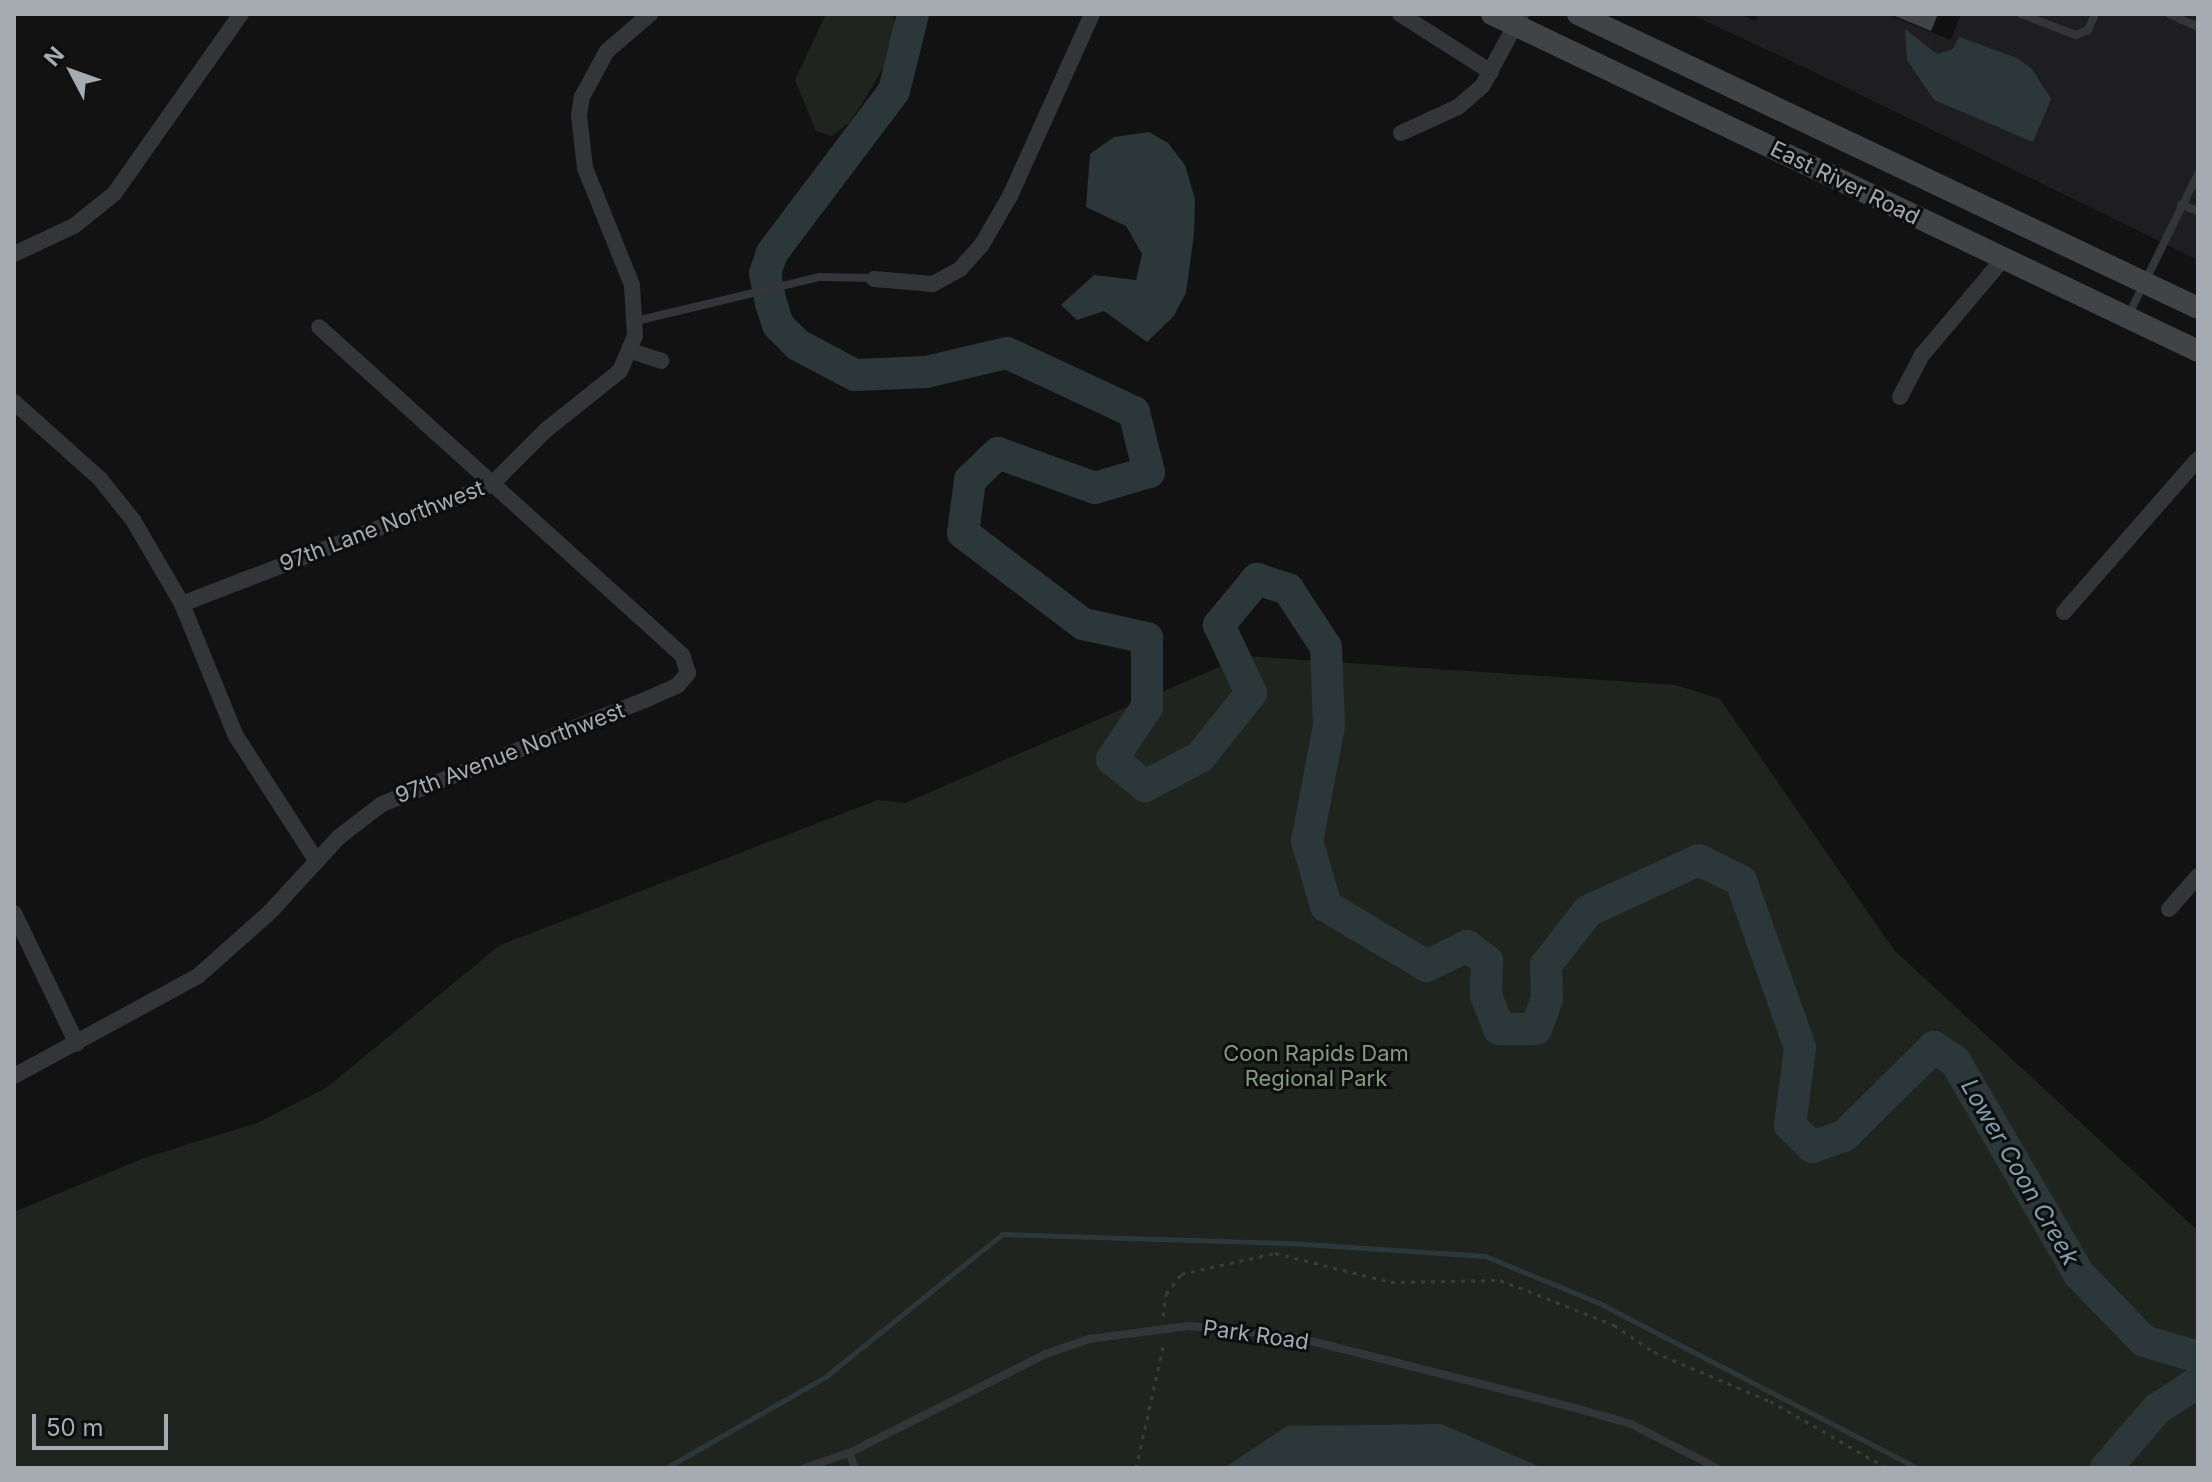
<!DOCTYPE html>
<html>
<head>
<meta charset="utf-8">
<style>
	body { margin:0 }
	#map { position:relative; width:2212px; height:1482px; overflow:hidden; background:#121213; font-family:Inter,sans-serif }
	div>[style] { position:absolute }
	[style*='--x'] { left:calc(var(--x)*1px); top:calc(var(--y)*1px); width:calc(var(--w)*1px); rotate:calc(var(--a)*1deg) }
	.built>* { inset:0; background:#1e1e20 }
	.green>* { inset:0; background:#1f251e }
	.water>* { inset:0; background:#2c373a }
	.shadow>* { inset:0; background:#0007 }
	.stream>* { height:5px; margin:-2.5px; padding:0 2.5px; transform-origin:2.5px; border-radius:2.5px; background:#2c373a }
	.river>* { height:32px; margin:-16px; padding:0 16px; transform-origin:16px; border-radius:16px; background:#2c373a }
	.building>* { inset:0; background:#414346 }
	.path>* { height:3px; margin-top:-1.5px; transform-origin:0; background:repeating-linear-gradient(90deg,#393c3e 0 4px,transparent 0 10px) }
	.lane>* { height:8px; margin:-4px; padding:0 4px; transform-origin:4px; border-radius:4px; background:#333538 }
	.street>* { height:16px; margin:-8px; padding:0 8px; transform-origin:8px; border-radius:8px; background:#333538 }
	.secondary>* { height:22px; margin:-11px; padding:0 11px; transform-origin:11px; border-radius:11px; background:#414447 }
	span { translate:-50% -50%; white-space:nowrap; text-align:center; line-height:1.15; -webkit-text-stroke:6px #0d0d0e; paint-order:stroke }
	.street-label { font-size:22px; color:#a4acb2 }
	.park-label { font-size:22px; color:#839c7d }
	.water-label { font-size:24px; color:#7ea1aa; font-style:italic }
	.frame { position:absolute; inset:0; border:16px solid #a4acb2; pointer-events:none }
	.north { position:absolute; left:32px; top:32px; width:80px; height:80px; -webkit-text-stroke:6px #0d0d0e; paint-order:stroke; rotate:311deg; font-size:22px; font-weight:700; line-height:32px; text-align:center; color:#a4acb2 }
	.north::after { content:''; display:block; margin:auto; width:28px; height:36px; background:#a4acb2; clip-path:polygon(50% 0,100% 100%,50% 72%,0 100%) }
	.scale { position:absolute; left:32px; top:1414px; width:136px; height:36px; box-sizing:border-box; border:4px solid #a4acb2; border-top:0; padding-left:10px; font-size:24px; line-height:28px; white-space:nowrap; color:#a4acb2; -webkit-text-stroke:6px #0d0d0e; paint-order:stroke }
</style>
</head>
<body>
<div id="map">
	<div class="built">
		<div style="clip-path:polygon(1690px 14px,2198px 14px,2198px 260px,1810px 70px)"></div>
	</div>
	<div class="green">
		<div style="clip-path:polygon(826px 14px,893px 14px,896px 30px,890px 55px,868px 94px,850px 122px,832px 136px,816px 131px,795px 80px)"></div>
		<div style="clip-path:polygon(1245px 656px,1676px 685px,1720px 699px,1894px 950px,2198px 1231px,2198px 1468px,14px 1468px,14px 1212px,144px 1158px,257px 1123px,326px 1088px,500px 945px,878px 800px,905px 803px)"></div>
	</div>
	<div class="water">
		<div style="clip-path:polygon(1905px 29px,1937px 54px,1953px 49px,1959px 37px,2017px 58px,2032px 69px,2051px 99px,2033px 142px,1934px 100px,1907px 60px)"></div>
		<div style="clip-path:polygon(1149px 132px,1168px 143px,1185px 165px,1195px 199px,1194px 234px,1186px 293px,1173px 317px,1147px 342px,1104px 311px,1077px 320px,1061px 305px,1094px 275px,1136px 280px,1142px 254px,1126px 226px,1086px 207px,1090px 154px,1114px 137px)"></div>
		<div style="clip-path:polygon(1441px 1424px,1543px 1468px,1224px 1468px,1287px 1426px)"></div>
	</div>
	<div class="shadow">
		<div style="clip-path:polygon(1739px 14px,1758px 14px,1755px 21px)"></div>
		<div style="clip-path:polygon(1886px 14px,1961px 14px,1951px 40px)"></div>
	</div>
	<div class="stream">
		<div style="--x:666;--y:1468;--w:183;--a:-29.8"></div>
		<div style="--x:825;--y:1377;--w:228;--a:-38.9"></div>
		<div style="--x:1002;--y:1234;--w:287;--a:1.8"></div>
		<div style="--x:1289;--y:1243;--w:196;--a:3.8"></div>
		<div style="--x:1485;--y:1256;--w:123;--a:22.4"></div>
		<div style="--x:1599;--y:1303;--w:358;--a:27.4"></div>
	</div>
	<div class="river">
		<div style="--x:913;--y:14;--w:79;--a:103.9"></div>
		<div style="--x:894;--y:91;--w:203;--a:127"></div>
		<div style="--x:772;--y:253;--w:21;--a:109"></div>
		<div style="--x:765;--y:273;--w:31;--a:79"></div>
		<div style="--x:771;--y:303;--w:23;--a:72"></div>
		<div style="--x:778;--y:325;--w:28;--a:45"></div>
		<div style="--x:798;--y:345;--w:64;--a:27.8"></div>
		<div style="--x:855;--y:375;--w:71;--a:-2.4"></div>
		<div style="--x:926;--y:372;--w:83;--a:-13.2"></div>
		<div style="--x:1007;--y:353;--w:140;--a:24.9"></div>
		<div style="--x:1134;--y:412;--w:62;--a:76"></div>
		<div style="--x:1149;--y:472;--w:56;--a:163.5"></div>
		<div style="--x:1095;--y:488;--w:103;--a:-160.2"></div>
		<div style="--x:998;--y:453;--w:39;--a:136"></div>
		<div style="--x:970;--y:480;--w:53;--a:97.5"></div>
		<div style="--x:963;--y:533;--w:151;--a:37.2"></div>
		<div style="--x:1083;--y:624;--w:66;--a:12.3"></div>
		<div style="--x:1147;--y:638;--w:69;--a:90"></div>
		<div style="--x:1147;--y:707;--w:63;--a:123.9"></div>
		<div style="--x:1112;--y:759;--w:43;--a:39.3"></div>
		<div style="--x:1145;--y:786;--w:62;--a:-27.8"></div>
		<div style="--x:1200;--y:757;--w:82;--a:-51.4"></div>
		<div style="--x:1251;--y:693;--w:75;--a:-115.2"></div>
		<div style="--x:1219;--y:625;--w:60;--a:-50.4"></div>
		<div style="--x:1257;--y:579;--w:33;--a:18"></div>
		<div style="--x:1288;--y:589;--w:69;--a:56.8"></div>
		<div style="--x:1326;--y:647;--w:79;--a:87.8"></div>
		<div style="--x:1329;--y:726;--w:117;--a:100.8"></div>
		<div style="--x:1307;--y:841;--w:68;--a:73.7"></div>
		<div style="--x:1326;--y:906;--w:117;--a:30.7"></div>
		<div style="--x:1427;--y:966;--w:45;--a:-26.6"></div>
		<div style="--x:1467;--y:946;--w:25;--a:37"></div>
		<div style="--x:1487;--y:961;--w:34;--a:92"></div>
		<div style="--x:1486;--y:995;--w:36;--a:69"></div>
		<div style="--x:1499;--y:1029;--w:37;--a:0"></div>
		<div style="--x:1536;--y:1029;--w:32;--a:-70"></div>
		<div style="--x:1547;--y:999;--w:34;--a:-92"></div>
		<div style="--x:1546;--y:965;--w:68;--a:-52.1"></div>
		<div style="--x:1588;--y:911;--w:122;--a:-24.7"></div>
		<div style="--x:1699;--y:860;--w:47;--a:26.6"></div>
		<div style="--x:1741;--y:881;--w:177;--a:70.5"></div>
		<div style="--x:1800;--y:1048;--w:78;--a:97.4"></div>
		<div style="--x:1790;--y:1125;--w:31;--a:45"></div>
		<div style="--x:1812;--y:1147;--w:34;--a:-19"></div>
		<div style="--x:1844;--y:1136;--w:127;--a:-44.7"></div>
		<div style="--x:1934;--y:1047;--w:25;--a:34"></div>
		<div style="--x:1955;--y:1061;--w:246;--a:59.8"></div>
		<div style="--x:2079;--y:1274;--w:93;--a:45.9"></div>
		<div style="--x:2144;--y:1341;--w:56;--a:16.5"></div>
		<div style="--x:2106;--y:1468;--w:78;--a:-49.2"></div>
		<div style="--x:2157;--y:1409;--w:49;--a:-33.4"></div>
	</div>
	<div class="building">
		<div style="clip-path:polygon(1890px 14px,1938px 14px,1931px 31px)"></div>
	</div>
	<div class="path">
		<div style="--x:1163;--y:1316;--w:22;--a:-82"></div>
		<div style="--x:1166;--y:1294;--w:25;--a:-53"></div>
		<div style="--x:1181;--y:1274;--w:96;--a:-12.6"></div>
		<div style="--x:1275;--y:1253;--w:120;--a:14"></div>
		<div style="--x:1391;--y:1282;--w:109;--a:-1.1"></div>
		<div style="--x:1500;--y:1280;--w:123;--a:21.5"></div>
		<div style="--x:1614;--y:1325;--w:48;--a:34"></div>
		<div style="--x:1654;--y:1352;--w:126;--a:22.9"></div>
		<div style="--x:1770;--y:1401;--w:135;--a:29.8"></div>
		<div style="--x:1136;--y:1468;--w:128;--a:-77.4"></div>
	</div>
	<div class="lane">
		<div style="--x:2021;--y:14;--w:59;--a:20.9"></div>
		<div style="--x:2076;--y:35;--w:13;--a:-23"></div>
		<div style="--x:2088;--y:30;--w:17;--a:-66"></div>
		<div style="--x:2169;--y:14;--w:32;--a:24"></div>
		<div style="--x:2181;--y:205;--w:18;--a:19"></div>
		<div style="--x:2128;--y:316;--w:158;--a:-63.8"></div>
		<div style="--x:636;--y:321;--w:188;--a:-13.5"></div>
		<div style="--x:819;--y:277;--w:55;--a:1"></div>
		<div style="--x:849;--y:1453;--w:16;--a:68"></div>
		<div style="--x:804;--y:1468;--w:47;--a:-18.4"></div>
		<div style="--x:849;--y:1453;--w:220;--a:-26.7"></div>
		<div style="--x:1046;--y:1354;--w:46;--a:-19.2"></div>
		<div style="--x:1089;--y:1339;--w:100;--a:-7.5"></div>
		<div style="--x:1188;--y:1326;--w:103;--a:5.5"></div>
		<div style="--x:1291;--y:1336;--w:290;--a:14.2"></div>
		<div style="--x:1572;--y:1407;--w:61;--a:16.1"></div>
		<div style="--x:1631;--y:1424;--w:97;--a:27.1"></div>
	</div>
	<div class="street">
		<div style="--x:1400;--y:14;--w:108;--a:32.5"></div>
		<div style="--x:1401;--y:133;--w:63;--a:-24.5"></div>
		<div style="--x:1458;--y:107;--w:33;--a:-41"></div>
		<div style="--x:1483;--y:85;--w:81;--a:-61.8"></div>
		<div style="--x:14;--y:254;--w:66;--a:-25"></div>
		<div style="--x:74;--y:226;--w:51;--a:-38.7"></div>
		<div style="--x:114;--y:194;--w:220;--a:-54.8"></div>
		<div style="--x:874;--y:279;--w:59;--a:4.8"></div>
		<div style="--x:933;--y:284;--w:31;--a:-29"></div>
		<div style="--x:960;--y:269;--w:31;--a:-48"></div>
		<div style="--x:981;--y:246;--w:58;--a:-59.9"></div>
		<div style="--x:1010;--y:196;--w:200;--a:-65.7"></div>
		<div style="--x:631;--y:351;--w:32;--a:18"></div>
		<div style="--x:1900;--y:397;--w:47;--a:-62.4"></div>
		<div style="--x:1922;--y:355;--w:126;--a:-49.8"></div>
		<div style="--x:14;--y:402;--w:115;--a:41.8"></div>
		<div style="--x:100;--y:479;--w:53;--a:51.2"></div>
		<div style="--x:133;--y:520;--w:97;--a:59.7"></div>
		<div style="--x:182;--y:604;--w:143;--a:67.8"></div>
		<div style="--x:236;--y:736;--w:148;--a:57.2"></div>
		<div style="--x:182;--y:604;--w:331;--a:-21.1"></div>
		<div style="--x:491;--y:485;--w:78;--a:-45"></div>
		<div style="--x:546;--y:430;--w:95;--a:-38.6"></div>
		<div style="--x:620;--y:371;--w:38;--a:-67"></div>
		<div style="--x:635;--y:336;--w:51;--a:-93.4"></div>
		<div style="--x:632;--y:285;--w:126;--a:-111.9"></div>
		<div style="--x:585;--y:168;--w:53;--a:-96.5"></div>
		<div style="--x:579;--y:115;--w:18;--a:-81"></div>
		<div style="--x:582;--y:97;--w:52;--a:-61.5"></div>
		<div style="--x:607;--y:51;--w:57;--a:-40.7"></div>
		<div style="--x:2064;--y:612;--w:203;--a:-48.8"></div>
		<div style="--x:2169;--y:909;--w:44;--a:-48.7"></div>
		<div style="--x:14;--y:913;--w:145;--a:64.3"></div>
		<div style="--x:14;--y:1076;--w:209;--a:-28.5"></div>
		<div style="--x:198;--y:976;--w:96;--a:-41.6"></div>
		<div style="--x:270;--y:912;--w:102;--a:-47.4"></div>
		<div style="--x:339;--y:837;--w:54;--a:-37.5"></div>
		<div style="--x:382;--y:804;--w:283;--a:-21.6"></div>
		<div style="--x:645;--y:700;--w:36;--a:-24"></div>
		<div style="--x:678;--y:685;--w:16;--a:-50"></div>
		<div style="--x:688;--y:673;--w:19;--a:-108"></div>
		<div style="--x:682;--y:655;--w:489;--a:-137.9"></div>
	</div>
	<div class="secondary">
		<div style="--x:1492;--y:14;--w:782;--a:25.52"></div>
		<div style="--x:1578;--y:14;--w:686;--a:25.37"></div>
	</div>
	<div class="street-label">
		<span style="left:1845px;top:183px;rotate:26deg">East River Road</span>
		<span style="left:382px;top:526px;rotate:-21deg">97th Lane Northwest</span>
		<span style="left:510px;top:753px;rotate:-21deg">97th Avenue Northwest</span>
		<span style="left:1256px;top:1335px;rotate:8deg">Park Road</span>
	</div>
	<div class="park-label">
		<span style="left:1316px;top:1066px">Coon Rapids Dam<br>Regional Park</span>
	</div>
	<div class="water-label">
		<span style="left:2020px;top:1172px;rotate:60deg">Lower Coon Creek</span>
	</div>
	<div class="frame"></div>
	<div class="north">N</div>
	<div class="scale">50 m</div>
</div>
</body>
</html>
